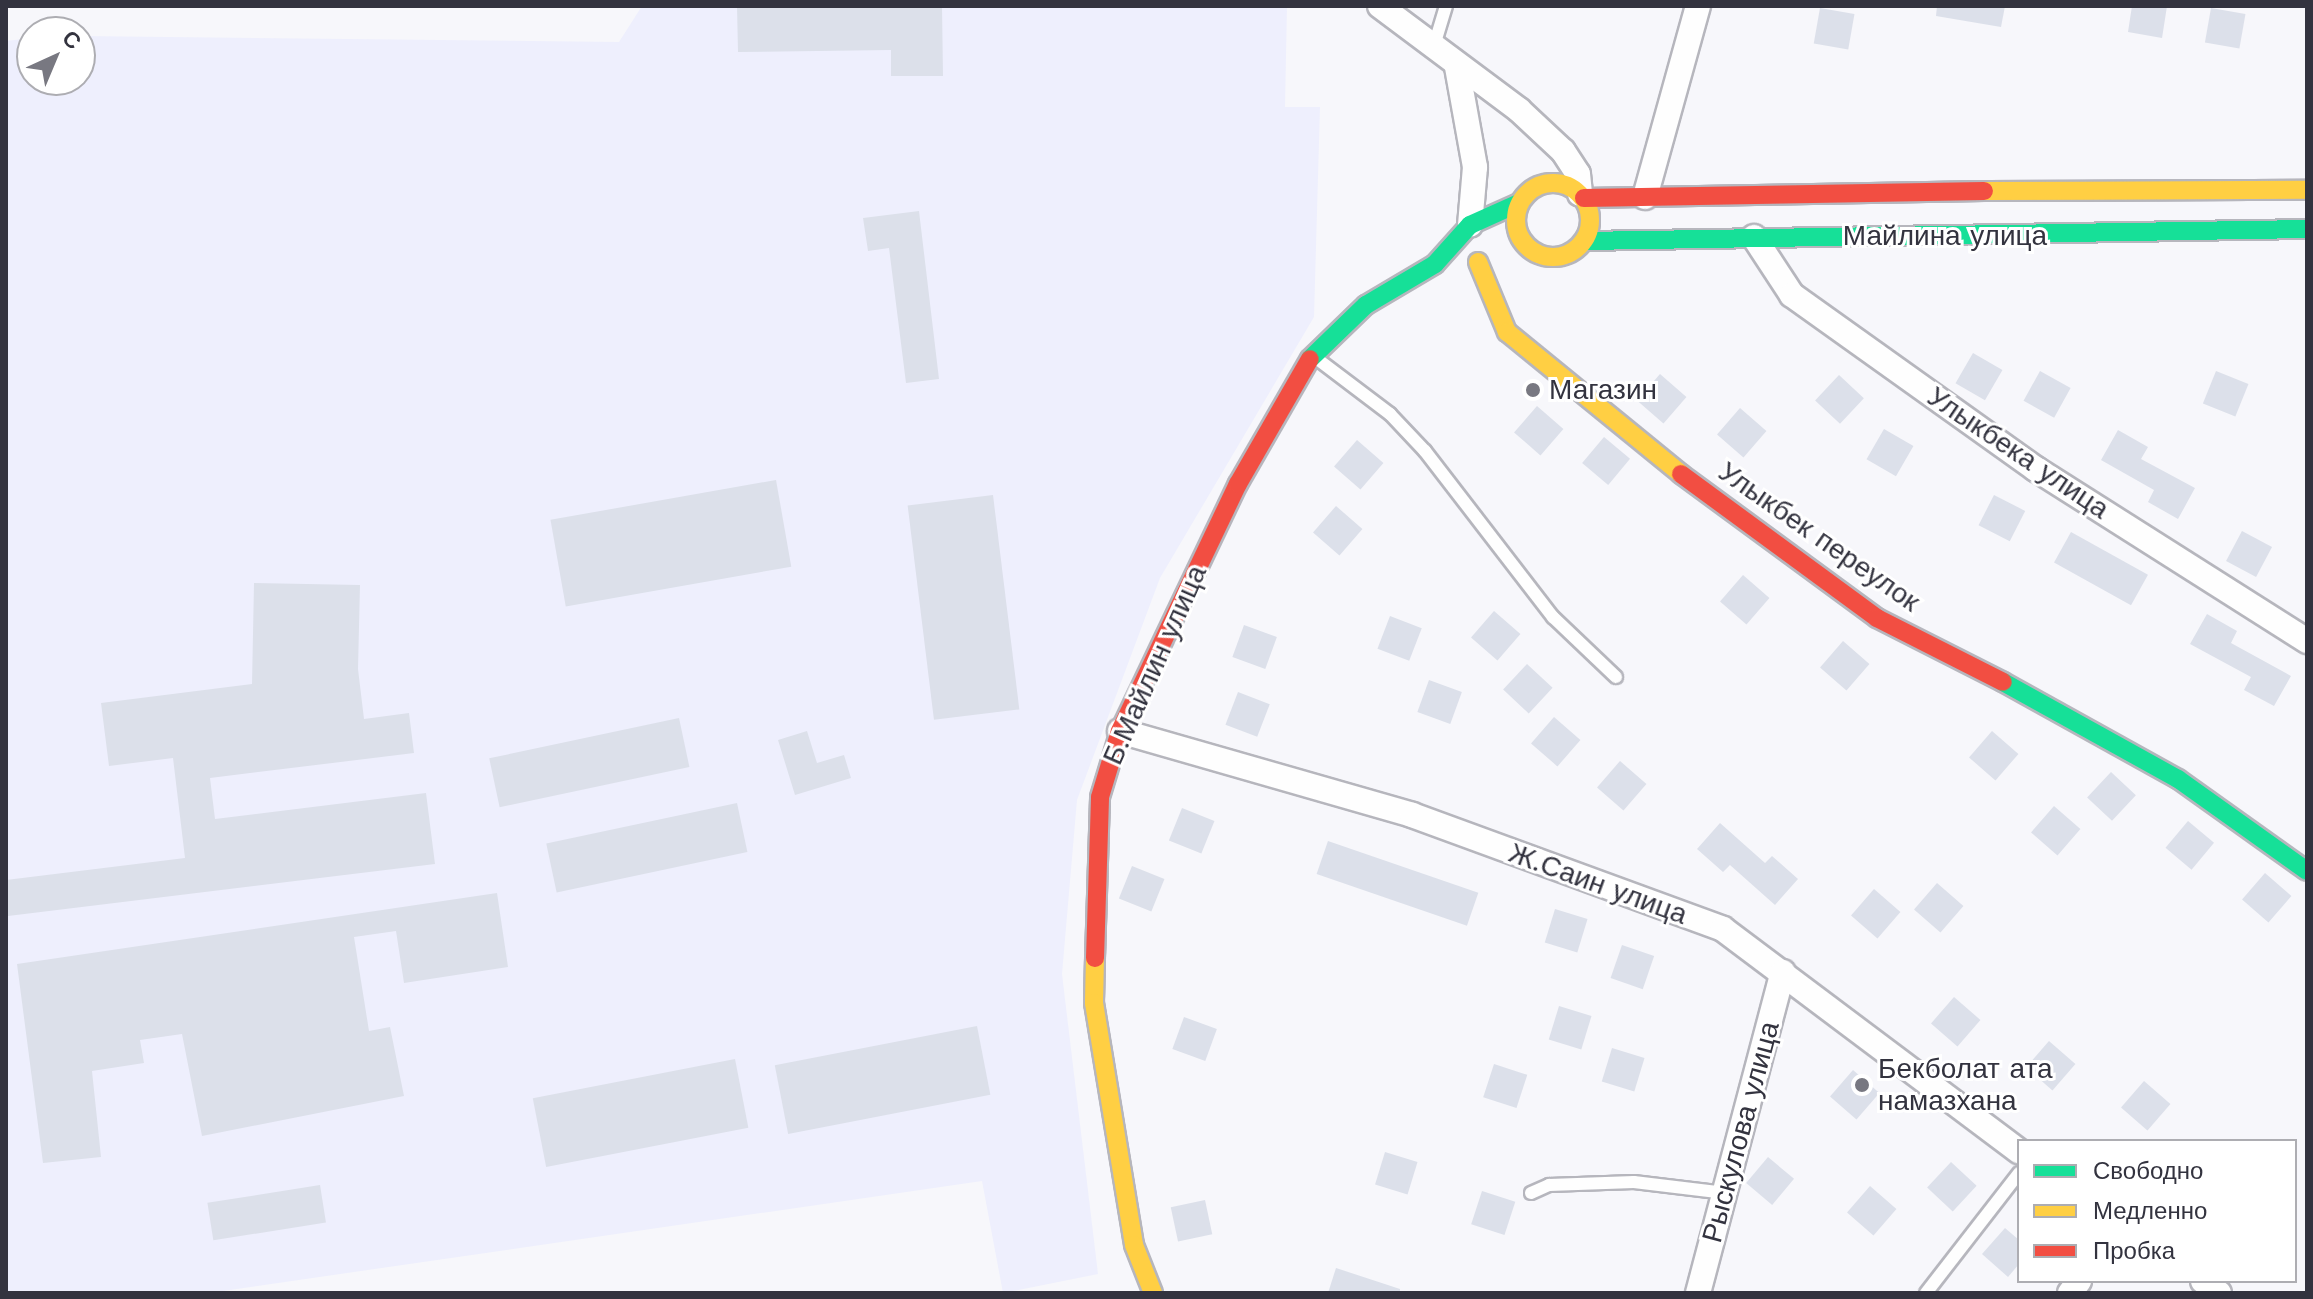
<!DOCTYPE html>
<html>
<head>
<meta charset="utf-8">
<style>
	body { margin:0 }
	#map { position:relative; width:2313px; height:1299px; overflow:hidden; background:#f7f7fb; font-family:"Work Sans",sans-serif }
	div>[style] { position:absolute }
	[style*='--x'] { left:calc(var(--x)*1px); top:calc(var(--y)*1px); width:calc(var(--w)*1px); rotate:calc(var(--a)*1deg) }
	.built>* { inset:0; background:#eeeffd }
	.building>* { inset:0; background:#dce0ea; transform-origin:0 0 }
	.roads { filter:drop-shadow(2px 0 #b6b6bd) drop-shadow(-2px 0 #b6b6bd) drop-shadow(0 2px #b6b6bd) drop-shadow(0 -2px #b6b6bd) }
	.lane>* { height:12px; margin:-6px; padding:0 6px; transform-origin:6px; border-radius:6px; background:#fefefe }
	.street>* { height:24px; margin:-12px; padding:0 12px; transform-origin:12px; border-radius:12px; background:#fefefe }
	.fast>* { height:18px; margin:-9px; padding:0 9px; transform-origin:9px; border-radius:9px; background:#16e098 }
	.slow>* { height:18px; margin:-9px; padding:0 9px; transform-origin:9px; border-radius:9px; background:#ffcf43 }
	.slow>.ring { margin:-9px; padding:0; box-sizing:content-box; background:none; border:18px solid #ffcf43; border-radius:50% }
	.jam>* { height:18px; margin:-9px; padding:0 9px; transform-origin:9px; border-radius:9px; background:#f24e42 }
	.dots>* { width:22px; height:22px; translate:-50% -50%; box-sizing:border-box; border:4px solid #fff; border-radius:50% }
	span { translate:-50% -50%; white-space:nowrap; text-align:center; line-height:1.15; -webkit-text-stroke:6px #fff; paint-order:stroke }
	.street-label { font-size:28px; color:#33333f }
	.poi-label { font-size:28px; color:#33333f }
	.left { translate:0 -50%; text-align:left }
	.frame { position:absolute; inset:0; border:8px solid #33333f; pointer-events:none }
	.legend { position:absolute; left:2017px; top:1139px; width:280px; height:144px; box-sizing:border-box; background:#fff; border:2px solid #adadb2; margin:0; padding:10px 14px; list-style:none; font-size:24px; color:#33333f }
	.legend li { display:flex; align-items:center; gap:16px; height:40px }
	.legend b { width:40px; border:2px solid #adadb2 }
	.north { position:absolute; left:16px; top:16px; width:80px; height:80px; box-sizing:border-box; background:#fff; border:2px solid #adadb2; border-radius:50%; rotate:44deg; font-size:22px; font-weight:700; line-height:32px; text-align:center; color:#33333f }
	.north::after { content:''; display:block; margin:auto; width:28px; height:36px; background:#787881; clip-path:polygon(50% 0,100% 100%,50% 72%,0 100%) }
</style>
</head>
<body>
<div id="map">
	<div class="built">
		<div style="clip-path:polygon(642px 6px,1287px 6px,1285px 107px,1320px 107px,1314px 317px,1160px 578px,1077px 800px,1062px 974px,1098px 1274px,1003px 1293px,982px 1181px,209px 1293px,6px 1293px,6px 41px,32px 38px,32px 80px,80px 80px,80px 36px,619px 42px)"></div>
	</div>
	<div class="building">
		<div style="clip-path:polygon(737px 6px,942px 6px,943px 76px,891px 76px,891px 50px,738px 52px)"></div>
		<div style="clip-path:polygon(1937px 6px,2005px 6px,2001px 27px,1936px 16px)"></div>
		<div style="clip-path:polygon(2132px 6px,2167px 6px,2162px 38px,2128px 32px)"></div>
		<div style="left:1820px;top:8px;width:35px;height:36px;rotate:10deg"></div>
		<div style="left:2211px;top:8px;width:35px;height:35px;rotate:10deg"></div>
		<div style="clip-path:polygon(919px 211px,939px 379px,906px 383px,889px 248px,868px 251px,863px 218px)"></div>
		<div style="left:1973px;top:353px;width:34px;height:35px;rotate:30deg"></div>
		<div style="left:2040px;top:371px;width:35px;height:34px;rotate:29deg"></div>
		<div style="left:2216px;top:371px;width:35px;height:35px;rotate:22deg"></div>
		<div style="left:1660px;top:374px;width:35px;height:35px;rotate:41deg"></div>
		<div style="left:1839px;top:375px;width:34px;height:35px;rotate:43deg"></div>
		<div style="left:1537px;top:406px;width:35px;height:35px;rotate:41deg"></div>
		<div style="left:1740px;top:408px;width:35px;height:35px;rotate:41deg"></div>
		<div style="left:1884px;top:429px;width:34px;height:35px;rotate:30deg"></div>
		<div style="clip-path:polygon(2118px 430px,2148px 447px,2141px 459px,2195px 488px,2178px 519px,2148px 502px,2154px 490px,2101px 460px)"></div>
		<div style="left:1604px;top:437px;width:34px;height:34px;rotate:40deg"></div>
		<div style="left:1357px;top:440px;width:35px;height:35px;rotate:41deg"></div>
		<div style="left:776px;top:480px;width:88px;height:229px;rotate:80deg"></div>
		<div style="left:993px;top:495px;width:216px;height:86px;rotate:83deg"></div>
		<div style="left:1994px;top:495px;width:35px;height:34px;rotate:27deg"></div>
		<div style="left:1336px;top:506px;width:35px;height:35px;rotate:41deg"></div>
		<div style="left:2242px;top:531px;width:34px;height:34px;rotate:28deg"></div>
		<div style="left:2071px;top:532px;width:88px;height:35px;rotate:29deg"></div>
		<div style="left:1743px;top:575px;width:35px;height:35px;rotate:41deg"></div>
		<div style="clip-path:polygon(254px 583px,360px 585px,358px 669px,364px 719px,409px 713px,414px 753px,210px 778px,215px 819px,426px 793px,435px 864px,8px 916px,6px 880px,185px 858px,173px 758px,109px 766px,101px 703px,252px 684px)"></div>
		<div style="left:1494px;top:611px;width:35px;height:35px;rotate:41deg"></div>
		<div style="clip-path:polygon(2207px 614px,2237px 631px,2231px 643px,2291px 676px,2274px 706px,2244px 690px,2251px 677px,2190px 644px)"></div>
		<div style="left:1390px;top:616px;width:34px;height:35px;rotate:21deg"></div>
		<div style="left:1244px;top:625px;width:35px;height:34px;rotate:20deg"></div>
		<div style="left:1843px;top:641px;width:35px;height:35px;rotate:41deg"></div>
		<div style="left:1527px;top:664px;width:35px;height:35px;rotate:43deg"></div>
		<div style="left:1429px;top:680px;width:35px;height:34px;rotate:20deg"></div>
		<div style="left:1238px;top:692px;width:34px;height:35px;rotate:21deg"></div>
		<div style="left:1554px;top:717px;width:35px;height:35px;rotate:41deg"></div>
		<div style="left:679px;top:718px;width:50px;height:194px;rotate:78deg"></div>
		<div style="clip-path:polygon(807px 731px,817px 763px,844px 755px,851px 778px,795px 795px,778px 740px)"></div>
		<div style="left:1992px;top:731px;width:35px;height:35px;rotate:41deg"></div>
		<div style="left:1620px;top:761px;width:35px;height:35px;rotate:41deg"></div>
		<div style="left:2111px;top:772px;width:34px;height:35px;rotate:43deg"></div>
		<div style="left:737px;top:803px;width:50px;height:195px;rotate:78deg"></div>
		<div style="left:2054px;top:806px;width:35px;height:35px;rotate:41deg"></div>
		<div style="left:1182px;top:808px;width:35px;height:35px;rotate:22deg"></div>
		<div style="left:2188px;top:821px;width:34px;height:35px;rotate:40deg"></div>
		<div style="clip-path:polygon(1720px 823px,1765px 863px,1772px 856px,1798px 879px,1775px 905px,1730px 865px,1723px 872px,1697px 849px)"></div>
		<div style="left:1328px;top:841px;width:159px;height:35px;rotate:19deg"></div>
		<div style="left:1132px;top:866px;width:35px;height:35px;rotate:22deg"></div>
		<div style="left:2265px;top:873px;width:35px;height:35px;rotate:41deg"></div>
		<div style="left:1937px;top:883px;width:35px;height:35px;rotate:41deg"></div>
		<div style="left:1874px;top:889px;width:35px;height:35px;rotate:41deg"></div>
		<div style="clip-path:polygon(497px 893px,508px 967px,404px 983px,396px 931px,354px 937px,369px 1031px,390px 1027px,404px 1096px,202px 1136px,182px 1034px,140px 1040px,144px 1063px,92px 1071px,101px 1157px,43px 1163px,17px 964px)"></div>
		<div style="left:1555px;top:909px;width:34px;height:35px;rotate:17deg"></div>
		<div style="left:1622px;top:945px;width:34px;height:35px;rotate:19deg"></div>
		<div style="left:1954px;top:997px;width:35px;height:35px;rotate:41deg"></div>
		<div style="left:1559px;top:1006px;width:34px;height:35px;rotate:17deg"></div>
		<div style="left:1184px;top:1017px;width:35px;height:34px;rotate:20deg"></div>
		<div style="left:977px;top:1026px;width:70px;height:206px;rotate:79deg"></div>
		<div style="left:2049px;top:1041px;width:35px;height:35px;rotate:41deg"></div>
		<div style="left:1612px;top:1048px;width:34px;height:35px;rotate:17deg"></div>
		<div style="left:735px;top:1059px;width:70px;height:206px;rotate:79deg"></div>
		<div style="left:1494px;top:1064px;width:35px;height:35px;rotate:18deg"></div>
		<div style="left:1853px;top:1070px;width:35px;height:35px;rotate:41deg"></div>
		<div style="left:2144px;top:1081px;width:35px;height:35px;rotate:41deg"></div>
		<div style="left:1385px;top:1152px;width:34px;height:34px;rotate:17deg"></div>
		<div style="left:1768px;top:1157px;width:34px;height:34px;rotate:40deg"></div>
		<div style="left:1951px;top:1162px;width:35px;height:35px;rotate:43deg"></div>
		<div style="left:320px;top:1185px;width:38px;height:114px;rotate:81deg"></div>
		<div style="left:1870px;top:1186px;width:35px;height:35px;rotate:41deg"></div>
		<div style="left:1482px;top:1191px;width:35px;height:35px;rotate:18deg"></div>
		<div style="left:1205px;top:1200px;width:35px;height:35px;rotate:78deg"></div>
		<div style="clip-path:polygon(2005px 1228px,2019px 1240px,2019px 1264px,2008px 1277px,1982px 1254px)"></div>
		<div style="clip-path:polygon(1336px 1268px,1400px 1289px,1400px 1293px,1328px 1293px)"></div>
	</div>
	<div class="roads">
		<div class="lane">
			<div style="--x:1433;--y:49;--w:45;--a:-73.2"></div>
			<div style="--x:1312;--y:355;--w:98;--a:37.1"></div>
			<div style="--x:1390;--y:414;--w:51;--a:46.6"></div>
			<div style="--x:1425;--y:451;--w:210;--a:52.4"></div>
			<div style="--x:1553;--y:617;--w:87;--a:43.6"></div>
			<div style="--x:1531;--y:1193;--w:20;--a:-24"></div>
			<div style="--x:1549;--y:1185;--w:85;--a:-2"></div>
			<div style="--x:1634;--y:1182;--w:92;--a:6.9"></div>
			<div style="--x:1926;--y:1293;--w:152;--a:-52.2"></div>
		</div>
		<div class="street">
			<div style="--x:1380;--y:6;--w:174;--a:36.8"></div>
			<div style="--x:1519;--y:110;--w:60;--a:43"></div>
			<div style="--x:1563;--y:151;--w:27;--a:57"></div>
			<div style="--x:1578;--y:174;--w:20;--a:84"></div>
			<div style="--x:1457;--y:67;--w:102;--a:79.8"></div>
			<div style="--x:1475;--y:167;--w:58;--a:94.9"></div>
			<div style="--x:1645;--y:197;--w:198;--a:-74.5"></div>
			<div style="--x:1754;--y:237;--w:69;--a:56.8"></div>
			<div style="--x:1792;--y:295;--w:300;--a:35.5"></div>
			<div style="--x:2036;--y:469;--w:321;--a:32.4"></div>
			<div style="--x:1120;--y:731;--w:304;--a:16"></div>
			<div style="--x:1412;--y:815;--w:331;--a:20.1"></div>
			<div style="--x:1723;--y:929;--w:370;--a:36.9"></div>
			<div style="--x:2203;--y:1281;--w:20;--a:37"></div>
			<div style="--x:1698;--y:1293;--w:332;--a:-75.2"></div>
			<div style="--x:2070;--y:1293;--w:15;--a:-53"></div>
		</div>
		<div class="fast">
			<div style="--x:1584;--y:241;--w:723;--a:-0.95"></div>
			<div style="--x:1310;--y:359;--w:78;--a:-44"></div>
			<div style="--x:1366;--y:305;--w:80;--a:-30.7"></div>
			<div style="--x:1435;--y:264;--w:52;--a:-48.1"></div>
			<div style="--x:1470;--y:225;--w:54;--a:-24.2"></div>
			<div style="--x:2003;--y:682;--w:200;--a:29"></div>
			<div style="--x:2178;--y:779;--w:158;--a:35.5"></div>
		</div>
		<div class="slow">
			<div class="ring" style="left:1516px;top:183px;width:56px;height:56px"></div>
			<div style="--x:1984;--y:191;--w:323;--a:-0.2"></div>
			<div style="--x:1478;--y:262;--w:76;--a:67.5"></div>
			<div style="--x:1507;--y:332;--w:225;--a:39.2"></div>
			<div style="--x:1095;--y:958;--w:45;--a:91.3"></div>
			<div style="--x:1094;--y:1003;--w:245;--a:80.6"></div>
			<div style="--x:1134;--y:1245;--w:52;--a:68.4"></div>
		</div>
		<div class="jam">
			<div style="--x:1584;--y:198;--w:400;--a:-1"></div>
			<div style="--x:1681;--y:474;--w:243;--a:36.3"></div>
			<div style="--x:1877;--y:618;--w:141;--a:26.9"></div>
			<div style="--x:1095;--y:958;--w:161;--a:-88.2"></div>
			<div style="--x:1100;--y:797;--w:69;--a:-73.1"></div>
			<div style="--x:1120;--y:731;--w:274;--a:-64.5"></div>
			<div style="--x:1238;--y:484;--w:144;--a:-60.1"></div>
		</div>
	</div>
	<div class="dots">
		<div style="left:1533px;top:390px;background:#787881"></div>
		<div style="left:1862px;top:1085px;background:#787881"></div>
	</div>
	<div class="street-label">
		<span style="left:1945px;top:236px">Майлина улица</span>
		<span style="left:2018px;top:453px;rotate:34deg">Улыкбека улица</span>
		<span style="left:1819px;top:537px;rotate:35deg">Улыкбек переулок</span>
		<span style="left:1155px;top:665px;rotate:-66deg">Б.Майлин улица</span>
		<span style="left:1598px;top:884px;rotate:20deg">Ж.Саин улица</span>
		<span style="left:1741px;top:1132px;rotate:-75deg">Рыскулова улица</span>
	</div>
	<div class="poi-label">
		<span class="left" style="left:1549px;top:390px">Магазин</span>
		<span class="left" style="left:1878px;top:1085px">Бекболат ата<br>намазхана</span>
	</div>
	<div class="frame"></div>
	<ul class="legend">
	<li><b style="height:10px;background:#16e098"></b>Свободно</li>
	<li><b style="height:10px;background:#ffcf43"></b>Медленно</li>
	<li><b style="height:10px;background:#f24e42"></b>Пробка</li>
	</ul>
	<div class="north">С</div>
</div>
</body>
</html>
